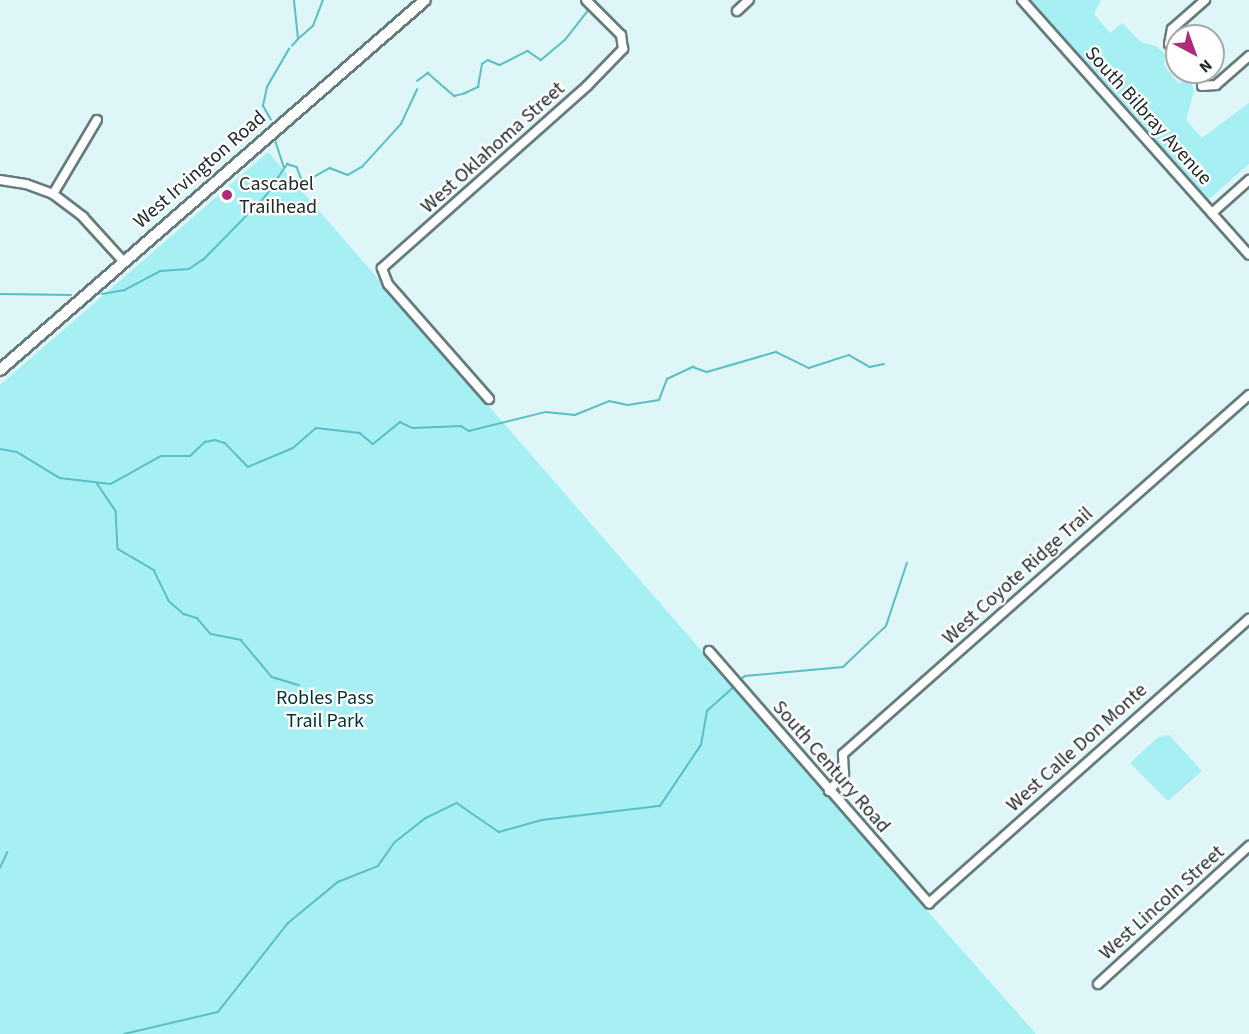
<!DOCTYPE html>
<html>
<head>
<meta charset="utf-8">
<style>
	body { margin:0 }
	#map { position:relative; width:1249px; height:1034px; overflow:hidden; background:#def6f7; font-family:"Source Sans 3",sans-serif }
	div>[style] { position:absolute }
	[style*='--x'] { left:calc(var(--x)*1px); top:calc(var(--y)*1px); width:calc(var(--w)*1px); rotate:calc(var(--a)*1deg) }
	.green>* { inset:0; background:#a6f0f4 }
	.stream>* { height:1.5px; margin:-0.75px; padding:0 0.75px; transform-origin:0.75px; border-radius:0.75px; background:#58bfc4 }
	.roads { filter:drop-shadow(2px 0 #667b7c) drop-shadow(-2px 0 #667b7c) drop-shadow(0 2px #667b7c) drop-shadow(0 -2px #667b7c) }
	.minor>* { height:8px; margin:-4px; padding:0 4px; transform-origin:4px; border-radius:4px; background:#fff }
	.major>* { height:10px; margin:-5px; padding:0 5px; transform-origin:5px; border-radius:5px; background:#fff }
	.dots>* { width:16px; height:16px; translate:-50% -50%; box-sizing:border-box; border:3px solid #fff; border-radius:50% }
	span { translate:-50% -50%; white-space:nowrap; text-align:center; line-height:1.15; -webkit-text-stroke:4.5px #fff; paint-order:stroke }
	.street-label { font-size:20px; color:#212a2a }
	.poi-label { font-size:20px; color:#212a2a }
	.left { translate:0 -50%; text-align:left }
	.park-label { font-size:20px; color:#003235 }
	.north { position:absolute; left:1165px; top:24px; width:60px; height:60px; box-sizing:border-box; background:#fff; border:2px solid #a6aaaa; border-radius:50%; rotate:139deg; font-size:16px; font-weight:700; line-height:24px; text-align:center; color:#212a2a }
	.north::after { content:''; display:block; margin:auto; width:21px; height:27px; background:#ae2c77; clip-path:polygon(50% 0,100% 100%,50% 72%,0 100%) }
</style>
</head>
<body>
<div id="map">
	<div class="green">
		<div style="clip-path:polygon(1029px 0,1101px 0,1094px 14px,1110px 33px,1122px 23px,1141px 42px,1156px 46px,1166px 55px,1164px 65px,1179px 84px,1194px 72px,1201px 72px,1191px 82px,1194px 91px,1186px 120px,1202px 138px,1249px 103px,1249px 164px,1208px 200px)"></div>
		<div style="clip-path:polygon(268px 152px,931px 915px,1036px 1034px,0 1034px,0 385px)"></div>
		<div style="clip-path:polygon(1169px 735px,1202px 771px,1168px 801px,1130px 763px,1158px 737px)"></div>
	</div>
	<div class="stream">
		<div style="--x:298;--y:39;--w:20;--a:-41"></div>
		<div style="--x:313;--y:26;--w:28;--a:-69"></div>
		<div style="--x:292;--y:46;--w:9;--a:-49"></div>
		<div style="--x:298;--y:39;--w:39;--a:-96"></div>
		<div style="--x:417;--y:81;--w:14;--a:-36"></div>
		<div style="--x:428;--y:73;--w:35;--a:41"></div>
		<div style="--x:454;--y:96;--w:9;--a:-13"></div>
		<div style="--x:463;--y:94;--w:17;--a:-25"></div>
		<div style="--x:478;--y:87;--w:23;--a:-80"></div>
		<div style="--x:482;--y:64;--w:7;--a:-34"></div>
		<div style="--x:488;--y:60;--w:13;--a:23"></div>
		<div style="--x:500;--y:65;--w:31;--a:-27"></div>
		<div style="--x:528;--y:51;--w:16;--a:35"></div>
		<div style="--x:541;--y:60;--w:31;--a:-40"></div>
		<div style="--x:565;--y:40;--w:39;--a:-52"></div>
		<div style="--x:271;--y:120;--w:16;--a:-120"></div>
		<div style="--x:263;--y:106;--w:19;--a:-78"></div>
		<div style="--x:267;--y:87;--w:44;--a:-59.9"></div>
		<div style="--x:276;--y:142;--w:26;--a:72"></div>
		<div style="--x:0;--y:294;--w:71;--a:0.8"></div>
		<div style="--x:102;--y:294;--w:23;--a:-10"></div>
		<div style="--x:125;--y:290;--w:40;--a:-28"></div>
		<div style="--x:160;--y:271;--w:29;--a:-4"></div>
		<div style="--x:189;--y:269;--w:18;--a:-34"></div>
		<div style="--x:204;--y:259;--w:87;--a:-45.5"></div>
		<div style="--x:265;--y:197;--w:40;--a:-56"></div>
		<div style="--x:287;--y:164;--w:10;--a:17"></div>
		<div style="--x:297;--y:167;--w:17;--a:69"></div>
		<div style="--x:303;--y:183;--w:31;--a:-29"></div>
		<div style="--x:330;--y:168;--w:19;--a:21"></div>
		<div style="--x:348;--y:175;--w:16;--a:-30"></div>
		<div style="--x:362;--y:167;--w:58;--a:-47.8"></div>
		<div style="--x:401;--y:124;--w:38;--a:-65"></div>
		<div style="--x:0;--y:449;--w:17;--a:10"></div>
		<div style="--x:17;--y:452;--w:50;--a:31.2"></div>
		<div style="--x:60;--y:478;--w:51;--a:6.7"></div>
		<div style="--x:111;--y:484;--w:57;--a:-29.2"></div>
		<div style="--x:161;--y:456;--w:29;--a:0"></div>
		<div style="--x:190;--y:456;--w:21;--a:-43"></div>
		<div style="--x:205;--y:442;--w:10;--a:-11"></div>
		<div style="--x:215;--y:440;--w:10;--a:17"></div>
		<div style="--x:225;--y:443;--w:33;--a:46"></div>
		<div style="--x:248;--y:467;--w:49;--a:-22.9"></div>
		<div style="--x:293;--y:448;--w:30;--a:-41"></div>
		<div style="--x:316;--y:428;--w:44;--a:6.5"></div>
		<div style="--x:360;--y:433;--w:17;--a:40"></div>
		<div style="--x:373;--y:444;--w:35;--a:-39"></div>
		<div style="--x:400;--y:422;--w:14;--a:25"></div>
		<div style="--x:413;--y:428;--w:48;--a:-2.4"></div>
		<div style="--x:461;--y:426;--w:9;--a:32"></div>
		<div style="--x:469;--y:431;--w:79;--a:-13.9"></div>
		<div style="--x:546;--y:412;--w:29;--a:6"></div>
		<div style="--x:575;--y:415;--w:37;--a:-22"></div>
		<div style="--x:609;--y:401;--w:19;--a:12"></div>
		<div style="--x:628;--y:405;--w:31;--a:-9"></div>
		<div style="--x:659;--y:400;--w:22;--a:-69"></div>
		<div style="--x:667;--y:379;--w:29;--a:-25"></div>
		<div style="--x:693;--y:367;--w:15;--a:20"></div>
		<div style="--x:707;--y:372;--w:72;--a:-16.2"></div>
		<div style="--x:776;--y:352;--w:37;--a:26"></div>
		<div style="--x:809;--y:368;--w:42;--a:-18"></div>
		<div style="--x:849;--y:355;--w:24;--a:30"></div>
		<div style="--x:870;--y:367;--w:14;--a:-12"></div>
		<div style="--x:97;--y:483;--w:34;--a:56"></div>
		<div style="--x:116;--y:511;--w:38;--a:87"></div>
		<div style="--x:118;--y:549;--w:42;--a:30.3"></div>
		<div style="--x:154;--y:570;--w:34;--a:64"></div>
		<div style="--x:169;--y:601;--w:20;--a:41"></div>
		<div style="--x:184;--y:614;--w:14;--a:17"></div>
		<div style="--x:197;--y:618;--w:21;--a:49"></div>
		<div style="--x:211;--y:634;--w:31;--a:11"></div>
		<div style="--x:241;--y:640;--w:48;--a:50"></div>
		<div style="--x:272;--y:677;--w:28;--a:17"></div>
		<div style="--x:740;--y:680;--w:6;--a:-39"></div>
		<div style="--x:745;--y:676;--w:98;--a:-5.2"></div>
		<div style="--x:843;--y:667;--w:59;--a:-43.6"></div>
		<div style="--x:886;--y:626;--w:66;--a:-71.6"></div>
		<div style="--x:0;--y:868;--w:17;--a:-65"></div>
		<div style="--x:124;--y:1034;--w:97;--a:-13.2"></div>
		<div style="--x:218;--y:1012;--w:113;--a:-51.8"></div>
		<div style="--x:288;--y:923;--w:65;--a:-39.4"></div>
		<div style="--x:338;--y:882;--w:43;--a:-21.8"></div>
		<div style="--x:378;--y:866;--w:29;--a:-55"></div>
		<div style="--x:395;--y:842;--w:39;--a:-38"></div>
		<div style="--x:426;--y:818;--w:34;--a:-26"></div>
		<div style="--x:457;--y:803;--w:51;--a:34.6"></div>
		<div style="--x:499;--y:832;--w:45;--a:-15.6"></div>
		<div style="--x:542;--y:820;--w:119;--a:-6.8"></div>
		<div style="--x:660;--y:806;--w:73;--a:-56.1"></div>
		<div style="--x:701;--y:745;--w:35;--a:-80"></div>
		<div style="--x:707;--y:711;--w:38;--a:-42"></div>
	</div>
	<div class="roads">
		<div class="minor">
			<div style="--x:1022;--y:0;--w:341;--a:48.3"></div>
			<div style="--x:737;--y:11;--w:16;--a:-43"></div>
			<div style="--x:1169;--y:44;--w:15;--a:-79"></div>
			<div style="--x:1172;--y:29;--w:44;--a:-41.3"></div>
			<div style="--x:1202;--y:86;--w:14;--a:-4"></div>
			<div style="--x:1216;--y:85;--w:44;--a:-41.3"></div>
			<div style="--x:0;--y:180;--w:26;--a:9"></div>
			<div style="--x:26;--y:184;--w:29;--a:20"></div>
			<div style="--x:53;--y:194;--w:38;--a:37"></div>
			<div style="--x:83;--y:217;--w:59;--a:47.7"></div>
			<div style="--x:53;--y:194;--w:86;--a:-59.3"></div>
			<div style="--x:1212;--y:213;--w:50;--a:-41.7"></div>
			<div style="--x:489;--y:399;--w:153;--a:-131.3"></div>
			<div style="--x:388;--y:284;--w:17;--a:-111"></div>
			<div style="--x:382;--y:268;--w:274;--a:-41.6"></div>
			<div style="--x:587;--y:86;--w:52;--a:-45.8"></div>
			<div style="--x:623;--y:49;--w:14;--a:-98"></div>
			<div style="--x:621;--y:35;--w:49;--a:-135"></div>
			<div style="--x:709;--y:651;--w:335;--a:48.9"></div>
			<div style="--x:929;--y:903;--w:428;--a:-41.6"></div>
			<div style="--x:829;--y:791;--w:23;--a:-49"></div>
			<div style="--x:844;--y:774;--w:20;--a:-93"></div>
			<div style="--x:843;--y:754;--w:542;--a:-41.48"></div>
			<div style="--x:1098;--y:984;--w:205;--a:-42.4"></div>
		</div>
		<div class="major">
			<div style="--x:0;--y:370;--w:563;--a:-41.04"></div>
		</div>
	</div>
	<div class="dots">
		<div style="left:227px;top:195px;background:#ae2c77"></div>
	</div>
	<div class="street-label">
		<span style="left:1148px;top:116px;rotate:48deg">South Bilbray Avenue</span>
		<span style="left:493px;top:148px;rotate:-42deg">West Oklahoma Street</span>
		<span style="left:200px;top:170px;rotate:-41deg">West Irvington Road</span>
		<span style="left:1018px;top:576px;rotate:-42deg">West Coyote Ridge Trail</span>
		<span style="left:1077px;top:748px;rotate:-42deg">West Calle Don Monte</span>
		<span style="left:831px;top:767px;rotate:49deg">South Century Road</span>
		<span style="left:1162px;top:903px;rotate:-42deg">West Lincoln Street</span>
	</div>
	<div class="poi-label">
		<span class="left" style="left:239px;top:196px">Cascabel<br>Trailhead</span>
	</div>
	<div class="park-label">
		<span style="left:325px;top:710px">Robles Pass<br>Trail Park</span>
	</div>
	<div class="north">N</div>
</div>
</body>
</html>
